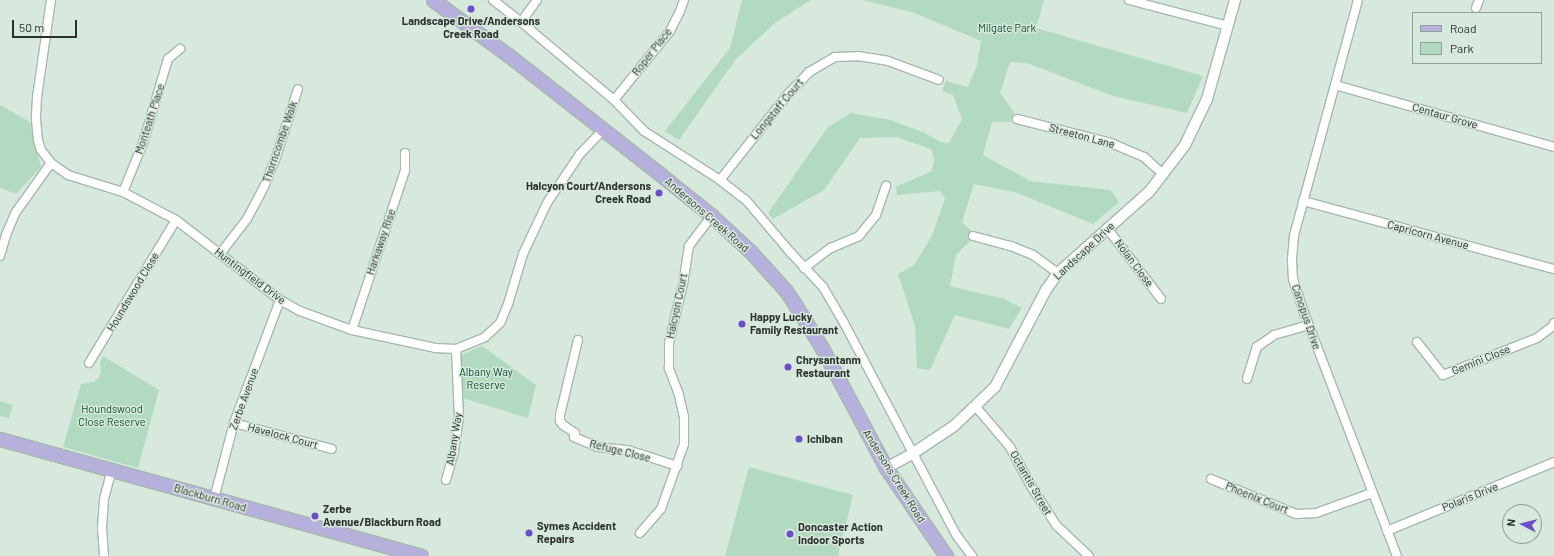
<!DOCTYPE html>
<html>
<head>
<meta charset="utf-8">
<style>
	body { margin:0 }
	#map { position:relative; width:1554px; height:556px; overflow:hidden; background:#d7e8dd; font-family:Barlow,sans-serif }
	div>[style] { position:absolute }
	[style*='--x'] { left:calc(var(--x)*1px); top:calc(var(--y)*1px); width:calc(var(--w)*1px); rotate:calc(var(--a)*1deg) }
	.green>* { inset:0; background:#b2dac1 }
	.roads { filter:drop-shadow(1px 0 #a7b8ad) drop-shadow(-1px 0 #a7b8ad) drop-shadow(0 1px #a7b8ad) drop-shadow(0 -1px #a7b8ad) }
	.minor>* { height:8px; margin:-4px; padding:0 4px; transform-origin:4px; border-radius:4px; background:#fff }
	.tertiary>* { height:10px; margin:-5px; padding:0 5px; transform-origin:5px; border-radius:5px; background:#fff }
	.primary>* { height:13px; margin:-6.5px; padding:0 6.5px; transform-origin:6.5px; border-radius:6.5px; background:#b6b0dd }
	.dots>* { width:11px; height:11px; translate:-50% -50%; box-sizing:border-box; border:2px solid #d7e8dd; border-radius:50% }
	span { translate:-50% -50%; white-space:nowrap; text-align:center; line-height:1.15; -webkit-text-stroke:3px #d7e8dd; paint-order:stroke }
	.poi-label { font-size:11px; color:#2b312d; font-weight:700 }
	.right { translate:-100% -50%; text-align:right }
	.left { translate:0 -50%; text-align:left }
	.park-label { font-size:11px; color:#0f5132 }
	.street-label { font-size:11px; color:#2b312d }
	.legend { position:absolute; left:1412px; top:12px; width:130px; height:52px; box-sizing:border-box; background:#d7e8dd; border:1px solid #929f97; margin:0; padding:5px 7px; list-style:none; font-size:12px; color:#2b312d }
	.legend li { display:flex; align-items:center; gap:8px; height:20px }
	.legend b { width:20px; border:1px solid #929f97 }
	.north { position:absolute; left:1502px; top:504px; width:40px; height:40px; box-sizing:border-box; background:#d7e8dd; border:1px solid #929f97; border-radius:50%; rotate:277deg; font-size:11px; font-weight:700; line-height:16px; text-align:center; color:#2b312d }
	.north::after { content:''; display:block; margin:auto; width:14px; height:18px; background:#6b4fc8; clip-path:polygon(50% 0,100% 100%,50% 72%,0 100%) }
	.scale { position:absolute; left:12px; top:20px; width:65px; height:18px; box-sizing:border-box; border:2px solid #2b312d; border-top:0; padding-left:5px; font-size:12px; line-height:14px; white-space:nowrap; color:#2b312d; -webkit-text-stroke:3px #d7e8dd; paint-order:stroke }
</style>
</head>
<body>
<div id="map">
	<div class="green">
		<div style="clip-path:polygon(742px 0,815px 0,811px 0,776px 22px,736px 59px,679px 140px,665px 131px,730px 48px)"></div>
		<div style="clip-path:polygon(862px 0,1044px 0,1036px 28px,1203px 76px,1187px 113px,1113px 96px,1027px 63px,1010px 62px,1000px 93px,1014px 112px,1011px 122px,992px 122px,983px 155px,1030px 181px,1111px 190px,1119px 202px,1093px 224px,1015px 192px,974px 184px,962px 222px,971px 231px,970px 241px,956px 255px,950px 286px,1004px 299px,1022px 308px,1009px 329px,955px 315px,930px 370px,917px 368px,915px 326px,898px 274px,914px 265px,932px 236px,945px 198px,940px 191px,897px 195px,896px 187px,932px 171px,934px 157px,931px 149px,896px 137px,860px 138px,824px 190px,773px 219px,768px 213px,828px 127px,851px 113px,890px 120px,925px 133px,940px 142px,949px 143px,962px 119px,953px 95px,942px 91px,946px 81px,968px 87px,977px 65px,981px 41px,912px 12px)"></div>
		<div style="clip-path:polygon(0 105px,30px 122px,41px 167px,16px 194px,0 188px)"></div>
		<div style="clip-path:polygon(482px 346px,536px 385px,528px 418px,462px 398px,459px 356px)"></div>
		<div style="clip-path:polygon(103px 356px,159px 390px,138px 468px,63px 447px,81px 384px,94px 382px,99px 378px,101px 371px,100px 362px)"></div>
		<div style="clip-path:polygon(0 401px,13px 405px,9px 418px,0 416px)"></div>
		<div style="clip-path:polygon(749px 467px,853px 495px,838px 555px,840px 556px,725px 556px)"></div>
	</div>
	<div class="roads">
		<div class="minor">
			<div style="--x:51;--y:0;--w:98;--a:98.2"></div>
			<div style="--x:37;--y:97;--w:22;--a:93"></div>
			<div style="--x:36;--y:119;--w:21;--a:85"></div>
			<div style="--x:38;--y:140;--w:10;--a:73"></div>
			<div style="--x:41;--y:150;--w:16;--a:52"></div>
			<div style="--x:51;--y:163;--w:21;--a:35"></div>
			<div style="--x:68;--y:175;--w:58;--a:17.2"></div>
			<div style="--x:123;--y:192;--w:60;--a:27.8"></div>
			<div style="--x:176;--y:220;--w:131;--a:37.6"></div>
			<div style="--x:280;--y:300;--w:23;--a:29"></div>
			<div style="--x:300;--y:311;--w:55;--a:20.1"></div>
			<div style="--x:352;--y:330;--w:85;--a:12.2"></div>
			<div style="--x:435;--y:348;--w:21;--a:3"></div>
			<div style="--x:456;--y:349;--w:31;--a:-22"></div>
			<div style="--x:485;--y:337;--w:21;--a:-43"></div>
			<div style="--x:500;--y:323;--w:21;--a:-67"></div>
			<div style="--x:508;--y:304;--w:52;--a:-73.3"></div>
			<div style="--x:523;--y:254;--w:56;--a:-64.8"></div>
			<div style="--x:547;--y:203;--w:59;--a:-56"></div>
			<div style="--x:580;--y:154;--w:33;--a:-46"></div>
			<div style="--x:493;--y:0;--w:36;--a:38"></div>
			<div style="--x:521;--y:22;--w:121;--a:40"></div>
			<div style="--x:614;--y:100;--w:43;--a:45.9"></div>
			<div style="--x:644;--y:131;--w:90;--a:32.8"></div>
			<div style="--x:720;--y:180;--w:33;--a:38"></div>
			<div style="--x:746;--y:200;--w:70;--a:49.7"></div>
			<div style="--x:791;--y:253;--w:47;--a:46.7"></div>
			<div style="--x:823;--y:287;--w:42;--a:59.7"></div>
			<div style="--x:844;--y:323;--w:241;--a:62.1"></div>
			<div style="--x:957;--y:536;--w:25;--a:53"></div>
			<div style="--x:1129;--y:0;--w:102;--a:14.7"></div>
			<div style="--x:1358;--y:0;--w:245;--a:105.2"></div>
			<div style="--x:1294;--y:236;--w:25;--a:95"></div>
			<div style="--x:1292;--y:261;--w:18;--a:87"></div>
			<div style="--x:1293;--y:279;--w:33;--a:72"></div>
			<div style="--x:1303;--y:310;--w:263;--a:69.1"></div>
			<div style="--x:1476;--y:8;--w:9;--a:-69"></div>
			<div style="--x:521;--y:22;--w:27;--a:-54"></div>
			<div style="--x:1335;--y:85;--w:228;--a:15.8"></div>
			<div style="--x:614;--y:100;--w:89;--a:-50.9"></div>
			<div style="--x:670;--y:31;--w:22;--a:-63"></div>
			<div style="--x:680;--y:11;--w:12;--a:-70"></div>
			<div style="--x:1017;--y:119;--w:97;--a:14.3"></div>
			<div style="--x:1111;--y:143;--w:36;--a:23"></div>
			<div style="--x:1144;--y:157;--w:25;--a:42"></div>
			<div style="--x:720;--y:180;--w:111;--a:-51.6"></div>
			<div style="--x:789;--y:93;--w:29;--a:-46"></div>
			<div style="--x:809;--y:72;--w:30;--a:-30"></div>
			<div style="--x:835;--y:57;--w:23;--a:-2"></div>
			<div style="--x:858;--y:56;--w:30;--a:9"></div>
			<div style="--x:888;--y:61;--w:54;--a:20.4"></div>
			<div style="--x:123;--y:192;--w:53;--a:-67.8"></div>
			<div style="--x:143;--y:143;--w:88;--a:-73.4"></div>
			<div style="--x:168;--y:59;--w:16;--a:-40"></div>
			<div style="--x:1303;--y:201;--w:260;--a:15.2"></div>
			<div style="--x:1107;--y:228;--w:89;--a:52.7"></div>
			<div style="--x:973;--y:236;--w:39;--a:15"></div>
			<div style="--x:1011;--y:246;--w:24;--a:22"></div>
			<div style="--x:1033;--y:255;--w:31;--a:36"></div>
			<div style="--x:220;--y:254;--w:44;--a:-52.4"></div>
			<div style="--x:247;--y:219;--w:36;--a:-62"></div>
			<div style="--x:264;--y:187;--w:35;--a:-68"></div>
			<div style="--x:277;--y:154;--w:68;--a:-72.1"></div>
			<div style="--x:0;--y:256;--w:22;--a:-74"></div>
			<div style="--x:6;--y:235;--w:25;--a:-67"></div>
			<div style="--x:16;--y:212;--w:60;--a:-54.5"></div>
			<div style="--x:804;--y:268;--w:34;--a:-37"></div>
			<div style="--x:831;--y:248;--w:30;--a:-23"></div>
			<div style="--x:859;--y:236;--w:27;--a:-51"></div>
			<div style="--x:876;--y:215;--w:31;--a:-71"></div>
			<div style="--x:352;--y:330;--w:168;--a:-71.6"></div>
			<div style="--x:405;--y:171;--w:18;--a:-90"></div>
			<div style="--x:578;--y:340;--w:77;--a:103.5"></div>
			<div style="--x:560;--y:415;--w:6;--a:90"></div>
			<div style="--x:560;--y:421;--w:5;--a:53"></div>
			<div style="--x:563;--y:425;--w:14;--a:34"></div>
			<div style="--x:575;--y:433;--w:4;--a:104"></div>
			<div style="--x:574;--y:437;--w:25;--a:23"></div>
			<div style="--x:597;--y:447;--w:31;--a:6"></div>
			<div style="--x:628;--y:450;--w:52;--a:18.1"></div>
			<div style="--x:1417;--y:342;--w:42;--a:51.8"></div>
			<div style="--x:1443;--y:375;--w:101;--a:-21.5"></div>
			<div style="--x:1537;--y:338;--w:20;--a:-37"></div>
			<div style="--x:1553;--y:326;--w:3;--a:-72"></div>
			<div style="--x:89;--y:363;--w:167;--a:-58.7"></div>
			<div style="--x:1247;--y:379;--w:34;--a:-73"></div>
			<div style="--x:1257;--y:347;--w:21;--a:-35"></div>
			<div style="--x:1274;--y:335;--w:35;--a:-16"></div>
			<div style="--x:976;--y:407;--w:52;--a:49.6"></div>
			<div style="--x:1010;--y:447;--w:44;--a:61.7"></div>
			<div style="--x:1031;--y:486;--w:46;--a:57.3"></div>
			<div style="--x:1056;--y:525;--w:45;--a:43.2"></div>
			<div style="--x:234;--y:423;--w:101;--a:14.9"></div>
			<div style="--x:1211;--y:479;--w:92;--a:22.4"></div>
			<div style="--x:1296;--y:514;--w:20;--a:-3"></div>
			<div style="--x:1316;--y:513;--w:59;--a:-19.7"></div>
			<div style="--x:446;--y:480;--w:29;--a:-74"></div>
			<div style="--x:454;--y:452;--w:34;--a:-82"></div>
			<div style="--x:459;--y:418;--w:69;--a:-92.5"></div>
			<div style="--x:214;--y:499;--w:79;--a:-75.3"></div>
			<div style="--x:234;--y:423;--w:131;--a:-69.5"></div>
			<div style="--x:1387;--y:531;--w:181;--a:-22.4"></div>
			<div style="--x:640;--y:533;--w:32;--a:-49"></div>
			<div style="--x:661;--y:509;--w:69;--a:-70.5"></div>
			<div style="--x:684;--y:444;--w:27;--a:-90"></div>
			<div style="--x:684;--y:417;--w:26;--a:-103"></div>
			<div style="--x:678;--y:392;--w:26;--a:-111"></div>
			<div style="--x:669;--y:368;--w:25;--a:-90"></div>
			<div style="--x:669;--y:343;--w:61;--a:-76.7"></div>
			<div style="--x:683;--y:284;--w:38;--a:-81"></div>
			<div style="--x:689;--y:246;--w:38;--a:-53"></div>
			<div style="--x:104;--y:556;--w:28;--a:-94"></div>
			<div style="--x:102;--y:528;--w:29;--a:-86"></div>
			<div style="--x:104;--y:499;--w:31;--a:-75"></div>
		</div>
		<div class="tertiary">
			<div style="--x:886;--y:468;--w:30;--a:-28"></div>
			<div style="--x:912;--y:454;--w:50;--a:-33.7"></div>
			<div style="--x:954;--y:426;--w:57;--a:-43.6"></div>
			<div style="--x:995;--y:387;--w:110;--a:-62.3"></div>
			<div style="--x:1046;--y:290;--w:21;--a:-55"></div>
			<div style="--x:1058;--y:273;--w:122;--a:-41.7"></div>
			<div style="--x:1149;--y:192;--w:59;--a:-52.5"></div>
			<div style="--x:1185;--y:145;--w:51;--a:-64.4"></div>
			<div style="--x:1207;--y:99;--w:103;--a:-74.2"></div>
		</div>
		<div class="primary">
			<div style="--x:433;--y:0;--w:93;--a:36.3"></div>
			<div style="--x:508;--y:55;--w:194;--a:38.1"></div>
			<div style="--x:661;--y:175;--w:65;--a:38.8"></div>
			<div style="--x:712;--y:216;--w:53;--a:42.7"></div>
			<div style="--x:751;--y:252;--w:52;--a:48.1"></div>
			<div style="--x:786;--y:291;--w:14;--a:56"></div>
			<div style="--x:794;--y:303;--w:53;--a:58.1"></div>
			<div style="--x:822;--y:348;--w:136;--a:61.9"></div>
			<div style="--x:886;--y:468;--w:107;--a:55.7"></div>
			<div style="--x:0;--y:439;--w:437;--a:15.5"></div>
		</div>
	</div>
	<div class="dots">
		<div style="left:471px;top:9px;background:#6b4fc8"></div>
		<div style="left:659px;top:193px;background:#6b4fc8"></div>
		<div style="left:742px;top:324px;background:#6b4fc8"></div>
		<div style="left:788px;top:367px;background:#6b4fc8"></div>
		<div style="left:799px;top:439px;background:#6b4fc8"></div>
		<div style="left:315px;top:516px;background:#6b4fc8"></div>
		<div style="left:529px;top:533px;background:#6b4fc8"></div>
		<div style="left:790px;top:534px;background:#6b4fc8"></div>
	</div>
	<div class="poi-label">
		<span style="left:471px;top:28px">Landscape Drive/Andersons<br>Creek Road</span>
		<span class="right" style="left:651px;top:193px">Halcyon Court/Andersons<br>Creek Road</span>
		<span class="left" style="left:750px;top:324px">Happy Lucky<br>Family Restaurant</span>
		<span class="left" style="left:796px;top:367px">Chrysantanm<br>Restaurant</span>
		<span class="left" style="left:807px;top:439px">Ichiban</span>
		<span class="left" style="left:323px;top:516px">Zerbe<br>Avenue/Blackburn Road</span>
		<span class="left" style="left:537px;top:533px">Symes Accident<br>Repairs</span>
		<span class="left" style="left:798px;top:534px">Doncaster Action<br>Indoor Sports</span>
	</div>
	<div class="park-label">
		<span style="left:1007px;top:28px">Milgate Park</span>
		<span style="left:486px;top:379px">Albany Way<br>Reserve</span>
		<span style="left:112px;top:416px">Houndswood<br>Close Reserve</span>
	</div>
	<div class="street-label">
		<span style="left:652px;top:52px;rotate:-52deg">Roper Place</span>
		<span style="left:777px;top:109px;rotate:-50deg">Longstaff Court</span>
		<span style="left:1445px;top:116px;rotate:16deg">Centaur Grove</span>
		<span style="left:150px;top:119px;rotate:-72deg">Monteath Place</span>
		<span style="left:1082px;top:136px;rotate:15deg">Streeton Lane</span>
		<span style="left:280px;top:142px;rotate:-71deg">Thorncombe Walk</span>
		<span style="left:707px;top:215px;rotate:41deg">Andersons Creek Road</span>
		<span style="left:1428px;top:235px;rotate:15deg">Capricorn Avenue</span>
		<span style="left:381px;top:242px;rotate:-71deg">Harkaway Rise</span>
		<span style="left:1084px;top:251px;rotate:-43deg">Landscape Drive</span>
		<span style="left:1134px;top:263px;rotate:53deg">Nolan Close</span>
		<span style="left:250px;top:276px;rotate:37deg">Huntingfield Drive</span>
		<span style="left:133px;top:292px;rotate:-59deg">Houndswood Close</span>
		<span style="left:677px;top:306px;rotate:-78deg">Halcyon Court</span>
		<span style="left:1306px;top:317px;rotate:71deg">Canopus Drive</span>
		<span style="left:1481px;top:360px;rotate:-22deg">Gemini Close</span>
		<span style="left:244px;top:399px;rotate:-70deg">Zerbe Avenue</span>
		<span style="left:283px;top:436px;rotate:15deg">Havelock Court</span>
		<span style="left:454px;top:439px;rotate:-81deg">Albany Way</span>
		<span style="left:620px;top:451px;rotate:14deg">Refuge Close</span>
		<span style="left:894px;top:476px;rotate:58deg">Andersons Creek Road</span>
		<span style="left:1031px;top:483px;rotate:60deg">Octantis Street</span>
		<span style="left:1470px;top:497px;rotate:-22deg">Polaris Drive</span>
		<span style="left:210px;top:498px;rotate:16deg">Blackburn Road</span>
		<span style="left:1257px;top:498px;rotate:22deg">Phoenix Court</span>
	</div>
	<ul class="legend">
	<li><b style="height:5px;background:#b6b0dd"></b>Road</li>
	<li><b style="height:11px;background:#b2dac1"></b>Park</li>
	</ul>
	<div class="north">N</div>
	<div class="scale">50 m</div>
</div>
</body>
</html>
